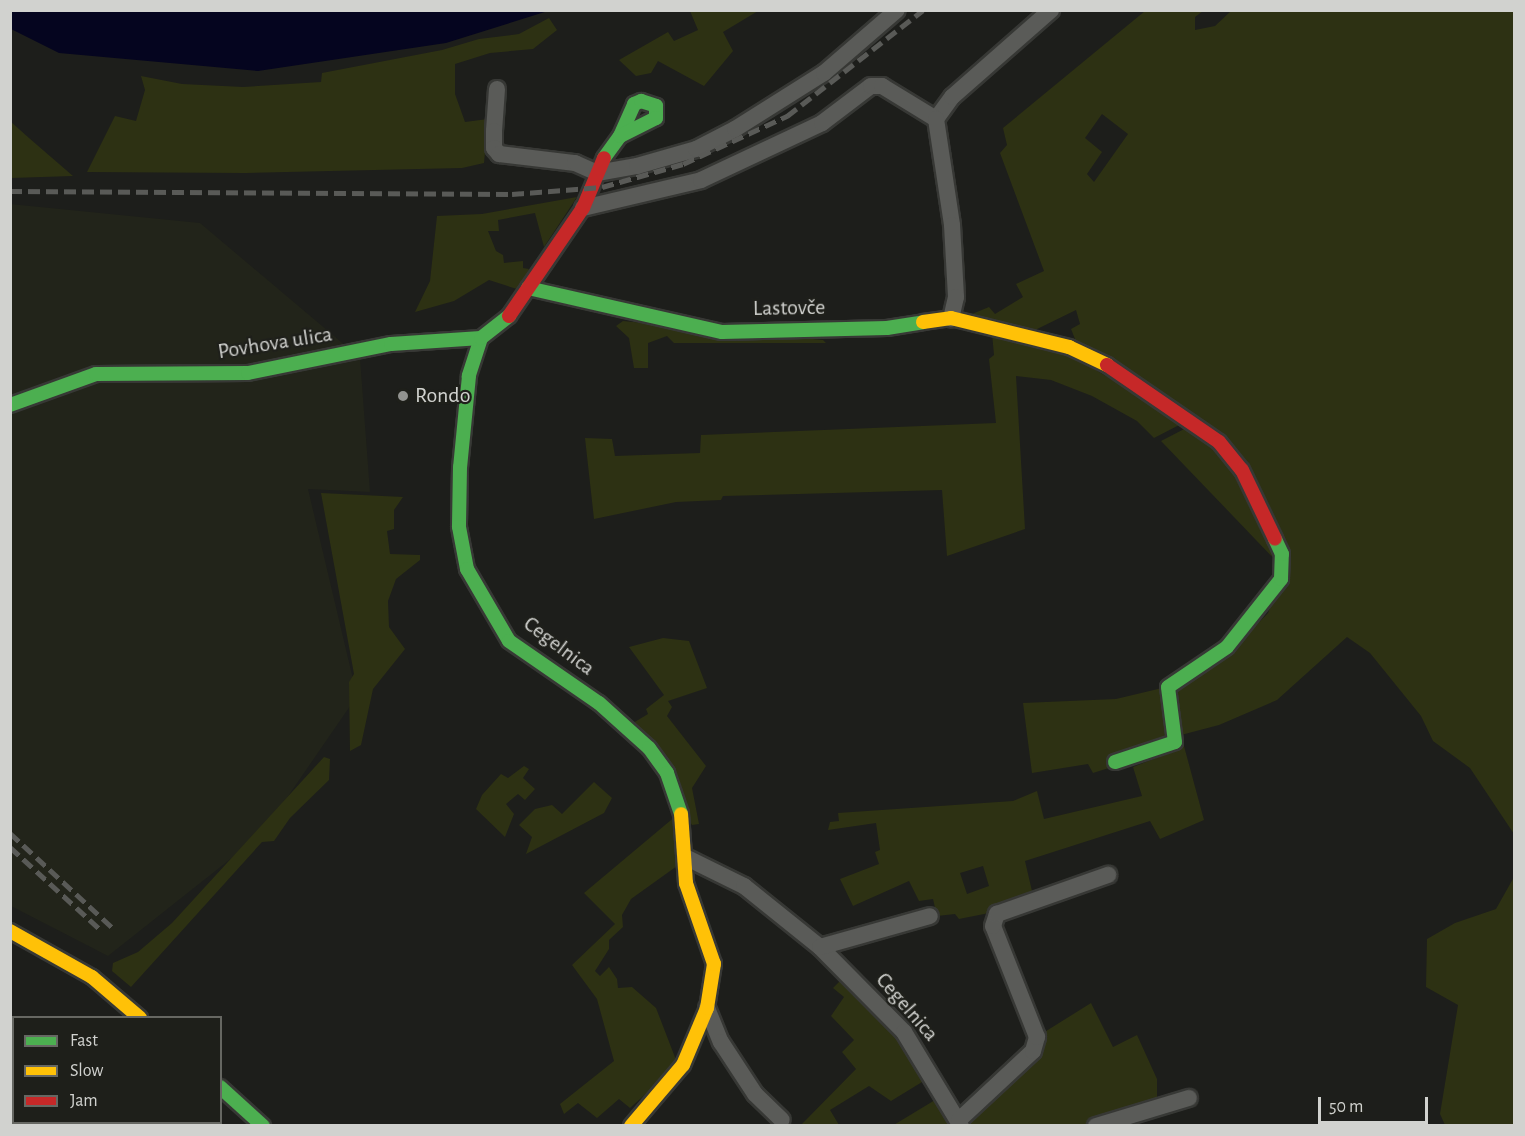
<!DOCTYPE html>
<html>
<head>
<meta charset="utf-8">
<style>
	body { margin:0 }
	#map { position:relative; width:1525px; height:1136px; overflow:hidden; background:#1d1e1b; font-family:"Alegreya Sans",sans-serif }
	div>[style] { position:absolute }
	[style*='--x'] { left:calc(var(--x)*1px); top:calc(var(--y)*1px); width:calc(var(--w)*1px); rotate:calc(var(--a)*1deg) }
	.built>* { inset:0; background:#22241a }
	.green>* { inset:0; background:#2d3113 }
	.water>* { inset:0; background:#05051f }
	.roads { filter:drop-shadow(2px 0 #373835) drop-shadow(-2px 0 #373835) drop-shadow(0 2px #373835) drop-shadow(0 -2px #373835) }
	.street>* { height:16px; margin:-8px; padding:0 8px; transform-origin:8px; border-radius:8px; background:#5a5b58 }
	.fast>* { height:14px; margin:-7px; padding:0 7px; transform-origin:7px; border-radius:7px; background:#4caf50 }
	.slow>* { height:14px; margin:-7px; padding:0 7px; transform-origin:7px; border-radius:7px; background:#ffc107 }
	.jam>* { height:14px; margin:-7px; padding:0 7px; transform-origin:7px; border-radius:7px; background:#c62828 }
	.rail>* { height:4.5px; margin-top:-2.25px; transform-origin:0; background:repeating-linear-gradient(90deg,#595a57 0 12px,transparent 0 18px) }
	.dots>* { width:16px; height:16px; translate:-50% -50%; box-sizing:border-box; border:3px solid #1e1f1a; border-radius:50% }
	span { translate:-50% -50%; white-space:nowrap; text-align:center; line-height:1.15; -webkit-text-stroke:4.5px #1e1f1a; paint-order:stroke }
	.street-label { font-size:22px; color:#d1d2cf }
	.poi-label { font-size:22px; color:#d1d2cf }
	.left { translate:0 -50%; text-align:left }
	.frame { position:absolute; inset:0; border:12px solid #d1d2cf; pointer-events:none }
	.legend { position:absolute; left:12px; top:1016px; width:210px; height:108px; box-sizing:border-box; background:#1e1f1a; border:2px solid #666762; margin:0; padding:8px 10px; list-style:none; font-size:18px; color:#d1d2cf }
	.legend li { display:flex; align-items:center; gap:12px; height:30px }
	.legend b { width:30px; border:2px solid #666762 }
	.scale { position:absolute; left:1318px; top:1097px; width:110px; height:27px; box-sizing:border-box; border:3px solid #d1d2cf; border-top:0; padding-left:8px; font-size:18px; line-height:21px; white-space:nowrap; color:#d1d2cf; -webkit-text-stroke:4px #1e1f1a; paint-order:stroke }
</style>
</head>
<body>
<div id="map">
	<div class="built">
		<div style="clip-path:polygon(10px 204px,200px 223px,360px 358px,370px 492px,308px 489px,357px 696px,262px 834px,108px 956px,11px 906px)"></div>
	</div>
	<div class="green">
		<div style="clip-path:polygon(690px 11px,758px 11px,723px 32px,733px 51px,704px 86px,658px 61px,651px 73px,636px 76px,619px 60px,668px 32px,674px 41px,698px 30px)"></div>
		<div style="clip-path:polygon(evenodd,1145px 11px,1203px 11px,1195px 17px,1195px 30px,1215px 26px,1231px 11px,1514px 11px,1514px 834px,1470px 768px,1433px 741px,1421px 716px,1370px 653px,1347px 637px,1277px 700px,1219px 725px,1181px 735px,1204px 820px,1160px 839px,1150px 821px,1025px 861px,1035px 904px,959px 919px,955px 914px,937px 916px,933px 899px,919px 901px,909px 881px,853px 906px,840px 879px,879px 864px,875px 852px,880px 850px,876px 823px,828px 830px,830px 822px,839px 821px,838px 813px,1013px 801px,1037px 791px,1044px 819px,1142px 796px,1133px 767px,1169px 753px,1181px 735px,1174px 733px,1166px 747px,1149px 754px,1145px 748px,1134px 752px,1137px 759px,1093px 773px,1088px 764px,1032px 773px,1023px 703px,1116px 699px,1158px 689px,1215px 660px,1246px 636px,1268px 613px,1279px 584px,1281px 566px,1161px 441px,1190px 426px,1216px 446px,1249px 493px,1278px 551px,1285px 547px,1241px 461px,1196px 419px,1128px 374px,1079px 349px,1071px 329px,1080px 324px,1076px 310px,1029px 333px,967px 316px,989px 307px,995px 314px,1023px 297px,1016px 284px,1044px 271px,1000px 153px,1007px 145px,1003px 128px,1145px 11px,1102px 114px,1128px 134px,1094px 182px,1087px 174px,1102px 152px,1085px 138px,1102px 114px,1145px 11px,983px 866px,989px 886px,967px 894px,960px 873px,983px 866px)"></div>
		<div style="clip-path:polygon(549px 18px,557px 30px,533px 49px,490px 53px,455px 64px,455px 94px,465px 122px,488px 119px,484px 163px,462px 168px,246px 173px,87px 172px,115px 116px,136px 121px,145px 90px,141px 76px,182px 84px,243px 87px,321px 82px,322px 73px,442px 50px,479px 39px,519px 34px)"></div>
		<div style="clip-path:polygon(10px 121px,29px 138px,73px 176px,11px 178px)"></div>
		<div style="clip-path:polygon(577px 197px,544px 247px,535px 213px,498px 220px,499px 231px,488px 231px,496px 251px,503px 255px,504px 263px,523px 261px,523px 268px,529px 269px,520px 290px,489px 280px,454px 301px,415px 312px,430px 281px,437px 216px,482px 214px)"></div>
		<div style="clip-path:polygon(623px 321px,823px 340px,826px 343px,674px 343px,667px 336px,648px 343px,648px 368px,634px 368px,629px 338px,616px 326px)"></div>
		<div style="clip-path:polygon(992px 333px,1070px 355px,1185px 422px,1154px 438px,1137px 421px,1092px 396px,1051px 380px,1016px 376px,1025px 529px,947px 556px,942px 490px,723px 496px,721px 500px,676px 502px,594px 519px,585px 438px,612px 439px,615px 456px,700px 453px,701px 435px,996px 423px,989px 359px,994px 355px)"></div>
		<div style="clip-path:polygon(321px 493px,403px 497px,394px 510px,394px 529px,387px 531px,390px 554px,420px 555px,420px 560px,396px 579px,388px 601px,389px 627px,405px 649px,373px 689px,361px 745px,350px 751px,349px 682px,354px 674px)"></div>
		<div style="clip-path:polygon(663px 638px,689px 641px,707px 688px,668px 701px,672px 707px,667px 716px,706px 766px,692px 788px,699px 824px,692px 825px,633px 723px,648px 714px,646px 709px,664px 695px,629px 647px)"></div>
		<div style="clip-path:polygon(324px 757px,330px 759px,329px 780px,290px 818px,274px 841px,262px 842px,131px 987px,112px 971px,113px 963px,138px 952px,172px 923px)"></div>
		<div style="clip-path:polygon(524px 766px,529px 769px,523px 778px,535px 789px,525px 800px,518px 794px,506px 804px,514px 814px,505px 837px,476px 809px,482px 795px,501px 774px,508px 778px)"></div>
		<div style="clip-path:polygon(594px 782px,612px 798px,604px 813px,526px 854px,532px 837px,519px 825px,535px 809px,552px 805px,562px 814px)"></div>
		<div style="clip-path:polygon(677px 815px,677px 866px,631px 899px,622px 915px,623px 927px,609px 940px,609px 949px,595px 971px,600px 976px,609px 967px,617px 979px,618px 988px,632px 987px,656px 1008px,678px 1065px,630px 1108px,619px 1099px,597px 1118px,578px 1103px,564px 1114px,560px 1104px,614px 1061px,597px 999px,572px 965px,615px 924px,584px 893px)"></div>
		<div style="clip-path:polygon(1514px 877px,1514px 1125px,1445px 1125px,1440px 1114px,1458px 1005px,1426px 987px,1427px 939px,1455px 923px,1496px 909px)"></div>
		<div style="clip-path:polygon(841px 980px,896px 1030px,927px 1079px,891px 1101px,869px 1086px,830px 1110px,839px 1125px,800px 1126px,856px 1069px,842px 1052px,854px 1040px,831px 1016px,844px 997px,833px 988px)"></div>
		<div style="clip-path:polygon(1091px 1003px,1113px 1047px,1137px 1035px,1157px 1079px,1157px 1102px,1084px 1125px,965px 1126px,964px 1122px,1042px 1051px,1043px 1033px)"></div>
		<div style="clip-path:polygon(935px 1100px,954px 1126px,892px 1126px)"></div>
	</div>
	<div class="water">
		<div style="clip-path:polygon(10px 11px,11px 10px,548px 11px,446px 43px,258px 71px,59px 53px,11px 29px)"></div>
	</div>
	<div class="roads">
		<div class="street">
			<div style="--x:497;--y:89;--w:42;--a:94.1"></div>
			<div style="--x:494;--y:131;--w:17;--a:90"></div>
			<div style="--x:494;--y:148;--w:8;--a:50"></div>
			<div style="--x:499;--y:154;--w:77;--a:6.8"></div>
			<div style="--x:575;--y:163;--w:24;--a:24"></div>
			<div style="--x:597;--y:173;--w:41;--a:-9.9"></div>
			<div style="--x:637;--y:166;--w:61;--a:-16.1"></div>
			<div style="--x:696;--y:149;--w:44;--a:-27.1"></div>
			<div style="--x:735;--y:129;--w:105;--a:-32.2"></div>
			<div style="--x:824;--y:73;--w:96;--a:-40.8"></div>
			<div style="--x:936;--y:119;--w:27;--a:-54"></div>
			<div style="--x:952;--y:97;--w:132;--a:-41.3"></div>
			<div style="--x:583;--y:208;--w:121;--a:-13.3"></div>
			<div style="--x:701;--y:180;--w:134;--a:-25.2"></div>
			<div style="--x:822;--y:123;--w:61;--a:-37.1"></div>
			<div style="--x:871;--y:86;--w:11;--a:0"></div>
			<div style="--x:882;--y:86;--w:63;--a:31.4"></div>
			<div style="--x:936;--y:119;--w:107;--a:81.4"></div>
			<div style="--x:952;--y:225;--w:72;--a:86.8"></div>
			<div style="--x:956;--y:297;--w:22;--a:103"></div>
			<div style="--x:687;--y:858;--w:64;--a:26.2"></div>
			<div style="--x:744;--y:886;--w:97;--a:38.8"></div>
			<div style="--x:820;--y:947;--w:120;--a:45.3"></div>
			<div style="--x:904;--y:1032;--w:110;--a:58.8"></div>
			<div style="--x:820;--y:947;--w:114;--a:-15.7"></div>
			<div style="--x:707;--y:1008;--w:37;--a:68"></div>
			<div style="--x:721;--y:1042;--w:62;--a:56.8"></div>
			<div style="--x:755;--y:1094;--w:37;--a:44"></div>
			<div style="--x:959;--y:1120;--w:101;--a:-43"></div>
			<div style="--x:1033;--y:1051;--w:15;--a:-74"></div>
			<div style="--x:1037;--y:1037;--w:119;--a:-111.6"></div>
			<div style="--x:993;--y:926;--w:13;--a:-72"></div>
			<div style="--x:997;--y:914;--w:118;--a:-19.4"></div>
			<div style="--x:1096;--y:1126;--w:97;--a:-16.8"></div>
		</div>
		<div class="fast">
			<div style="--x:604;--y:158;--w:27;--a:-54"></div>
			<div style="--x:620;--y:136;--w:35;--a:-66"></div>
			<div style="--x:634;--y:104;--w:8;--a:-23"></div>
			<div style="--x:641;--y:101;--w:16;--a:18"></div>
			<div style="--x:656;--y:106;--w:12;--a:90"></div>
			<div style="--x:656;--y:118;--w:40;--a:153.4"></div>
			<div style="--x:528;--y:288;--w:199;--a:12.8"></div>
			<div style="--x:722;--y:332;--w:165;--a:-1.4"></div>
			<div style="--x:887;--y:328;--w:36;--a:-9"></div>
			<div style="--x:481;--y:338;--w:40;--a:108"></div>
			<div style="--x:469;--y:376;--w:91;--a:95.6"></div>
			<div style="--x:460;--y:467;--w:60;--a:91"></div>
			<div style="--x:459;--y:527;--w:43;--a:79.2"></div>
			<div style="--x:467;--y:569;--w:83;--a:59.7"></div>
			<div style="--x:509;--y:641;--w:109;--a:34.6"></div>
			<div style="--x:599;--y:703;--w:67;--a:42"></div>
			<div style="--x:649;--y:748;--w:31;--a:54"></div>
			<div style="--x:667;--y:773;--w:43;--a:71.1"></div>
			<div style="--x:10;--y:405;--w:91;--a:-19.8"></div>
			<div style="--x:96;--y:374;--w:152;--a:-0.4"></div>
			<div style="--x:248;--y:373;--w:146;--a:-11.5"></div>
			<div style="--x:391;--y:344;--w:90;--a:-3.8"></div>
			<div style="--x:481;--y:338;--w:36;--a:-38"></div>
			<div style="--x:1115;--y:762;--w:63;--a:-18.4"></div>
			<div style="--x:1175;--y:742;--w:55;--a:-97.3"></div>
			<div style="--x:1168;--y:687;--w:71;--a:-34.1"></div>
			<div style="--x:1227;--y:647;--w:87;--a:-51.5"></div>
			<div style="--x:1281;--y:579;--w:25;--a:-88"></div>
			<div style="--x:1282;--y:554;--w:17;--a:-115"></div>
			<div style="--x:220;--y:1087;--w:58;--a:42.2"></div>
		</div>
		<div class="slow">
			<div style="--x:923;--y:322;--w:28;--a:-8"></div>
			<div style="--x:951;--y:318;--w:122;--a:13.8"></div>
			<div style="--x:1069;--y:347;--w:42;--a:25.3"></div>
			<div style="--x:10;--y:931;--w:94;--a:29.3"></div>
			<div style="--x:92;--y:977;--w:63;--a:40.5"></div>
			<div style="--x:631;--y:1126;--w:80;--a:-49.6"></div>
			<div style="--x:683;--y:1065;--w:62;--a:-67.2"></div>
			<div style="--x:707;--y:1008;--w:45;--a:-81"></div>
			<div style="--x:714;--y:964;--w:86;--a:-109.1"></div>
			<div style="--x:686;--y:883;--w:69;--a:-94.1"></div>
		</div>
		<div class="jam">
			<div style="--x:509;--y:316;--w:131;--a:-55.6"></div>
			<div style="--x:583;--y:208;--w:54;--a:-67.2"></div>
			<div style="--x:1107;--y:365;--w:136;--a:34.5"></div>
			<div style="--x:1219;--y:442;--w:36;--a:51"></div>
			<div style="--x:1242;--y:470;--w:76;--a:64.4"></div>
		</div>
	</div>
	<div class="rail">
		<div style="--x:10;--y:191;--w:502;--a:0.34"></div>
		<div style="--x:512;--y:194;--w:90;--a:-4.4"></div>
		<div style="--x:602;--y:187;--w:84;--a:-15.9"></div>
		<div style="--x:683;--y:164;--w:115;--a:-24.8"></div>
		<div style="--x:787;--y:116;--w:172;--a:-37.9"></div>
		<div style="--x:10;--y:833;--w:142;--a:42.7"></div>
		<div style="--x:10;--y:847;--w:123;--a:42.4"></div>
	</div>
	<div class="dots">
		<div style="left:403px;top:396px;background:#929390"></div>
	</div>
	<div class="street-label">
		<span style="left:789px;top:308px;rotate:-1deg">Lastovče</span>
		<span style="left:275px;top:343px;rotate:-9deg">Povhova ulica</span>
		<span style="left:559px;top:646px;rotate:37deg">Cegelnica</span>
		<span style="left:907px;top:1007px;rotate:49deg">Cegelnica</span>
	</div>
	<div class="poi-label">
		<span class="left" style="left:415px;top:396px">Rondo</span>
	</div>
	<div class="frame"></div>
	<ul class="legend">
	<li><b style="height:8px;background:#4caf50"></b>Fast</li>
	<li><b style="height:8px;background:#ffc107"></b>Slow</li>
	<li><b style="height:8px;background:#c62828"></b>Jam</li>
	</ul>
	<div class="scale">50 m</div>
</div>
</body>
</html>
